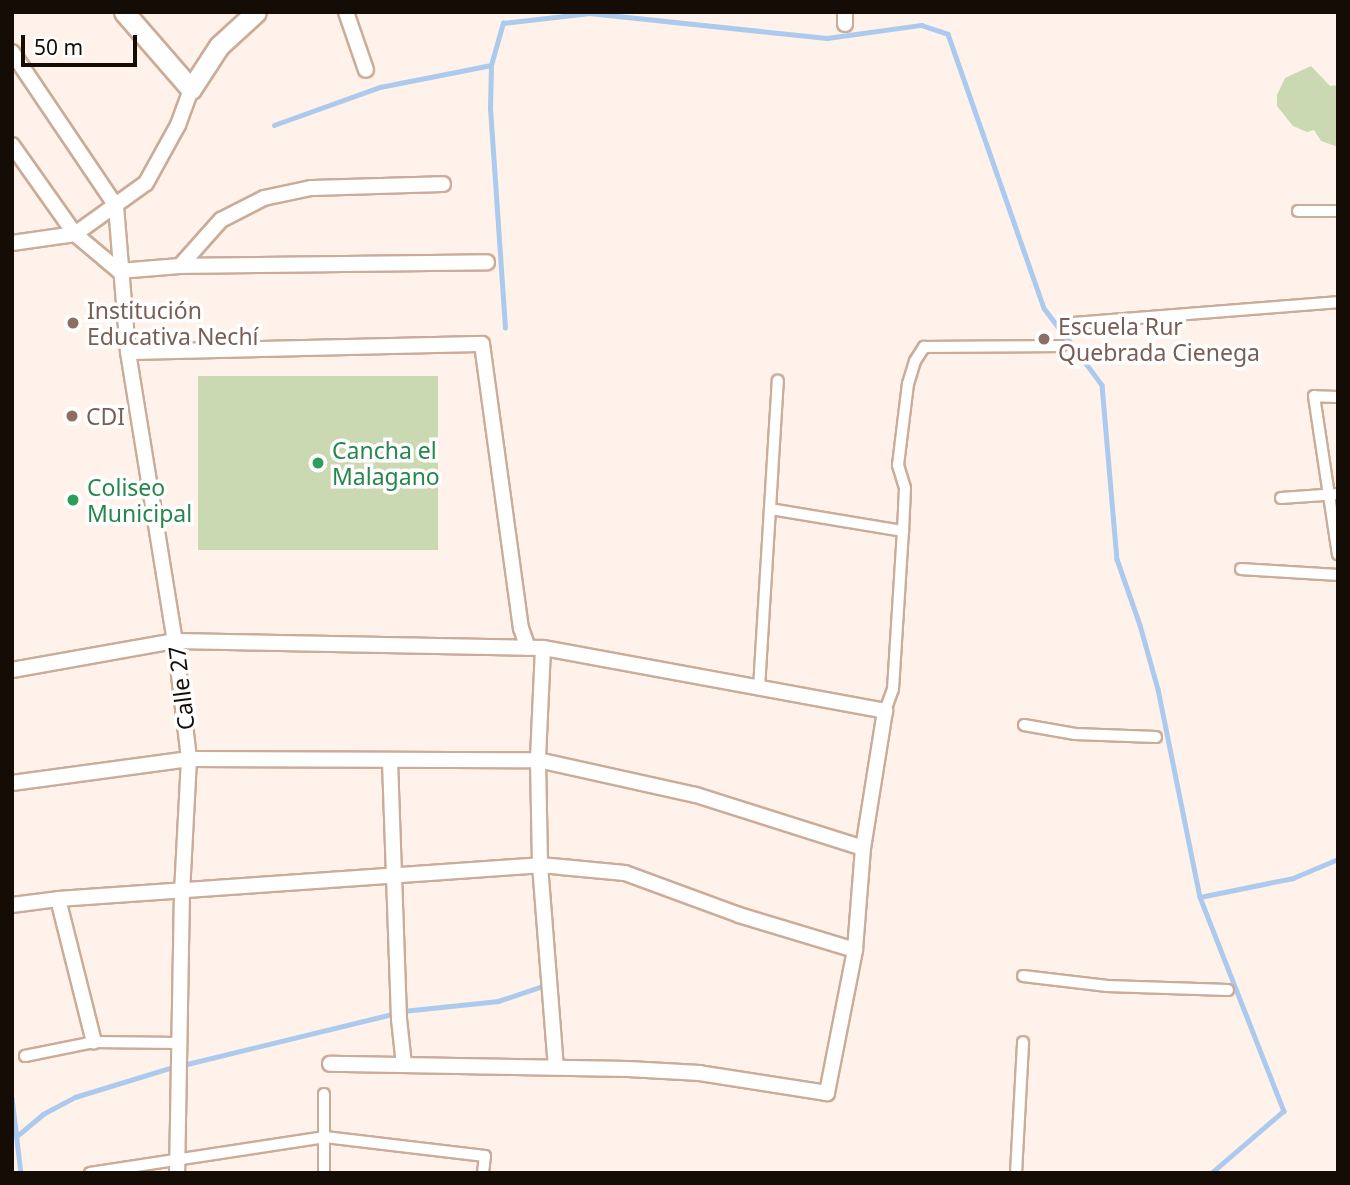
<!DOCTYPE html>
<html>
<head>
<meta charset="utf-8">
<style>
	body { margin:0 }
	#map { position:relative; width:1350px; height:1185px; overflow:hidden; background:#fff2ea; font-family:"Noto Sans",sans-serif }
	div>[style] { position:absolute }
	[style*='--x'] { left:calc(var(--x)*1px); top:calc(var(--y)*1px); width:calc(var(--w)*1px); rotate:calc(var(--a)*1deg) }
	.green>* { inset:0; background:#cbd9b2; transform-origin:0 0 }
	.stream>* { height:4.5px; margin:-2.25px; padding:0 2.25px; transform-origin:2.25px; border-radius:2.25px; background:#accaed }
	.roads { filter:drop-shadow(2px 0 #caac99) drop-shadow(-2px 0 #caac99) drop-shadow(0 2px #caac99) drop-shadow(0 -2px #caac99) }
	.pedestrian>* { height:10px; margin:-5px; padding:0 5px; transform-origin:5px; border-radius:5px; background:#fff }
	.minor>* { height:14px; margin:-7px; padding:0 7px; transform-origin:7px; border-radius:7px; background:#fff }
	.secondary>* { height:19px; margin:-9.5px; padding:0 9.5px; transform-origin:9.5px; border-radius:9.5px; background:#fff }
	.dots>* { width:19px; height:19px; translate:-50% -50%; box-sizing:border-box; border:4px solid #fff; border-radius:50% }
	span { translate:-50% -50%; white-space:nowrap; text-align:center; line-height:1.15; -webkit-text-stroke:7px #fff; paint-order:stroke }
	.education-label { font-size:23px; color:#785e54 }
	.left { translate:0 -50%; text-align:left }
	.leisure-label { font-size:23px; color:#27864d }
	.street-label { font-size:23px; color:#160c06 }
	.frame { position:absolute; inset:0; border:14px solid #160c06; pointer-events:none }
	.scale { position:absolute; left:21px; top:35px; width:116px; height:32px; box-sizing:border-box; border:4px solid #160c06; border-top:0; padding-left:9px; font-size:21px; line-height:24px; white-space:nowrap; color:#160c06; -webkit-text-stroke:5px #fff; paint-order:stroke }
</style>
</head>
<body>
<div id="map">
	<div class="green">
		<div style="clip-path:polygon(1311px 66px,1330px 86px,1338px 85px,1338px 147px,1321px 141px,1314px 130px,1307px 132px,1293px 126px,1277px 106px,1277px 95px,1285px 78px)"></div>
		<div style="left:198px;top:376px;width:240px;height:174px"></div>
	</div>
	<div class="stream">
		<div style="--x:274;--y:125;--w:113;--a:-19.7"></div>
		<div style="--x:380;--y:87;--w:113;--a:-11.2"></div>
		<div style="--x:505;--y:328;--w:220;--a:-93.9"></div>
		<div style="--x:490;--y:109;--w:44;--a:-88.7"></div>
		<div style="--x:491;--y:65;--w:44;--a:-74.1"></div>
		<div style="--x:503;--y:23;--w:87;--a:-6.6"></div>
		<div style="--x:589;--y:13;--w:239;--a:6"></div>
		<div style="--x:827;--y:38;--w:95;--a:-7.9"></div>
		<div style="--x:921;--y:25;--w:28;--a:18"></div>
		<div style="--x:948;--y:34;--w:290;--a:70.7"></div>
		<div style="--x:1044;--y:308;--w:30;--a:53"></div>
		<div style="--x:1068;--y:339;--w:57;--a:53.5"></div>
		<div style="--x:1102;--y:385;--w:175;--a:85.1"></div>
		<div style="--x:1117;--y:559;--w:70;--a:70.8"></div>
		<div style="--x:1140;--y:625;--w:66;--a:74.3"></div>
		<div style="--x:1158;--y:689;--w:212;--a:78.6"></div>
		<div style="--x:1200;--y:897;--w:230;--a:68.6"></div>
		<div style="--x:1284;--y:1111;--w:95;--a:139.3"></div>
		<div style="--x:1200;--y:897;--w:95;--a:-11.5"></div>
		<div style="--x:1293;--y:878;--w:49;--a:-22.9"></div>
		<div style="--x:403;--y:1011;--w:96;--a:-6"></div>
		<div style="--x:498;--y:1001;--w:47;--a:-18.4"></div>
		<div style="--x:183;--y:1065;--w:215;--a:-13.7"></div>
		<div style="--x:12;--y:1098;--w:76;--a:83.2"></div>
		<div style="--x:17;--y:1136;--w:34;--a:-40"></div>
		<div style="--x:43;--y:1114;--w:36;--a:-28"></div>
		<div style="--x:75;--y:1097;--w:99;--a:-17"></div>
	</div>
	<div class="roads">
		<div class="pedestrian">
			<div style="--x:1298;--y:211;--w:40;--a:0"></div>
			<div style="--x:1072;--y:323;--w:267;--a:-4.5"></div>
			<div style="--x:1338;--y:397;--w:24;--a:-178"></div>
			<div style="--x:1314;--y:396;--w:160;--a:81.4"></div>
			<div style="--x:1281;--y:498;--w:57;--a:-4"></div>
			<div style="--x:770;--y:509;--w:135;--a:9.4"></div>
			<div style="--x:1241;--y:569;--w:97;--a:3.5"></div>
			<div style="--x:759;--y:688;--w:308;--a:-86.5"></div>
			<div style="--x:885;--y:711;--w:23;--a:-70"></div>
			<div style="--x:893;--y:689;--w:158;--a:-86.4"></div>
			<div style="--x:903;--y:531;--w:43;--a:-87.3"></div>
			<div style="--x:905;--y:488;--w:24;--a:-107"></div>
			<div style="--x:898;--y:465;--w:82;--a:-83"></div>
			<div style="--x:908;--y:384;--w:24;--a:-73"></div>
			<div style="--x:915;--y:361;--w:17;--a:-57"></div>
			<div style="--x:924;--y:347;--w:137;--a:-0.4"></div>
			<div style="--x:1024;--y:725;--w:52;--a:10"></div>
			<div style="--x:1075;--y:734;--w:81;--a:2.1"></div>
			<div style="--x:1023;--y:976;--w:85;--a:6.8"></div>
			<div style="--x:1107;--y:986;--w:121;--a:1.9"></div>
			<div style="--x:25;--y:1056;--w:70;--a:-11.5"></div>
			<div style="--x:94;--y:1042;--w:85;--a:0.7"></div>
			<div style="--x:90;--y:1173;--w:238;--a:-8.7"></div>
			<div style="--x:325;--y:1137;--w:161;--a:6.8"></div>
			<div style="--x:485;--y:1156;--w:17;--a:97"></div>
			<div style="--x:324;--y:1173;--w:79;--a:-90"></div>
			<div style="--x:1016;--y:1173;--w:131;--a:-86.9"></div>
		</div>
		<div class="minor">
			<div style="--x:346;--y:12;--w:61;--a:71"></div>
			<div style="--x:845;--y:24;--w:12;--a:-90"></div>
			<div style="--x:12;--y:52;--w:186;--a:56"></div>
			<div style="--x:116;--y:206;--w:146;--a:85.3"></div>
			<div style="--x:128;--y:352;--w:293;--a:80.8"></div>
			<div style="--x:175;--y:641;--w:119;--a:83.2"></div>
			<div style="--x:189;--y:759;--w:132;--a:93"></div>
			<div style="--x:182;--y:891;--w:282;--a:91"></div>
			<div style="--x:12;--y:145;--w:109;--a:54.7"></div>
			<div style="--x:75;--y:234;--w:57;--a:40.1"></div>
			<div style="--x:119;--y:271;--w:61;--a:-4.7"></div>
			<div style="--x:180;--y:266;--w:307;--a:-0.7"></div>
			<div style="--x:12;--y:243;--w:64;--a:-8.1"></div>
			<div style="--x:75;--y:234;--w:87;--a:-35.7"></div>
			<div style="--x:146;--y:183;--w:66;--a:-61.1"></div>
			<div style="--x:178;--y:125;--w:38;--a:-70"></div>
			<div style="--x:180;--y:266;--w:62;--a:-48.3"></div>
			<div style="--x:221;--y:220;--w:48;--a:-27.1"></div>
			<div style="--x:264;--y:198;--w:48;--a:-12"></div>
			<div style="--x:311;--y:188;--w:132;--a:-1.7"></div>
			<div style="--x:128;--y:352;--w:354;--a:-1.3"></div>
			<div style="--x:482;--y:344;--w:287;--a:82.2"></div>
			<div style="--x:521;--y:628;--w:21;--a:71"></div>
			<div style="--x:543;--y:648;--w:112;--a:92.6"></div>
			<div style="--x:538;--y:760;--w:105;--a:88.9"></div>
			<div style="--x:540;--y:865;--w:203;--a:85.5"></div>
			<div style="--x:12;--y:670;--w:166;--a:-10.1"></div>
			<div style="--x:175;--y:641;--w:368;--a:1.1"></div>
			<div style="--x:543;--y:648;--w:348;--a:10.4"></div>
			<div style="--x:885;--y:711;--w:139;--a:99.1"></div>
			<div style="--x:863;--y:848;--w:102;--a:94.5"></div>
			<div style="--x:855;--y:950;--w:146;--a:101.1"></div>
			<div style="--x:827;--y:1093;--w:129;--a:-171.1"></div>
			<div style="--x:700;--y:1073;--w:72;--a:-176.8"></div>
			<div style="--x:628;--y:1069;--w:298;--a:-179"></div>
			<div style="--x:390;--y:761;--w:258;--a:88"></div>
			<div style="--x:399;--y:1019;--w:46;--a:83.8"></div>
			<div style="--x:12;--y:783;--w:179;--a:-7.7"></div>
			<div style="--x:189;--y:759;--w:349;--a:0.2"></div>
			<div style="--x:538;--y:760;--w:162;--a:12.5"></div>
			<div style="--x:696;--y:795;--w:175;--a:17.6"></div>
			<div style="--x:58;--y:899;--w:147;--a:75.9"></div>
			<div style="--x:12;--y:905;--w:46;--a:-7.4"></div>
			<div style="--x:58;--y:899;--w:483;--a:-4"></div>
			<div style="--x:540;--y:865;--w:85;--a:5.4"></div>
			<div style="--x:625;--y:873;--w:121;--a:20.2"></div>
			<div style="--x:739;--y:915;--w:121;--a:16.8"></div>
		</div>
		<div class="secondary">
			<div style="--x:124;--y:12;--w:102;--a:49"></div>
			<div style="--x:191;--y:89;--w:51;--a:-56.9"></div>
			<div style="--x:219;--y:46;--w:50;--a:-42.6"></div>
		</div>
	</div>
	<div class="dots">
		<div style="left:73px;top:323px;background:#8d6e63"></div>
		<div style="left:1044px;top:339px;background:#8d6e63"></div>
		<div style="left:72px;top:416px;background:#8d6e63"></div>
		<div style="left:318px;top:463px;background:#2e9e5b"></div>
		<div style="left:73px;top:500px;background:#2e9e5b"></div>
	</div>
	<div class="education-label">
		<span class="left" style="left:87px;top:323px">Institución<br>Educativa Nechí</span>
		<span class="left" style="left:1058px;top:339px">Escuela Rur<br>Quebrada Cienega</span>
		<span class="left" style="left:86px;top:416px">CDI</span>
	</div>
	<div class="leisure-label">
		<span class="left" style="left:332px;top:463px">Cancha el<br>Malagano</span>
		<span class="left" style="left:87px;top:500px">Coliseo<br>Municipal</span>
	</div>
	<div class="street-label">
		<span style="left:181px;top:688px;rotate:-97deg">Calle 27</span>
	</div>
	<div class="frame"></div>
	<div class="scale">50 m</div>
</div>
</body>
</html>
